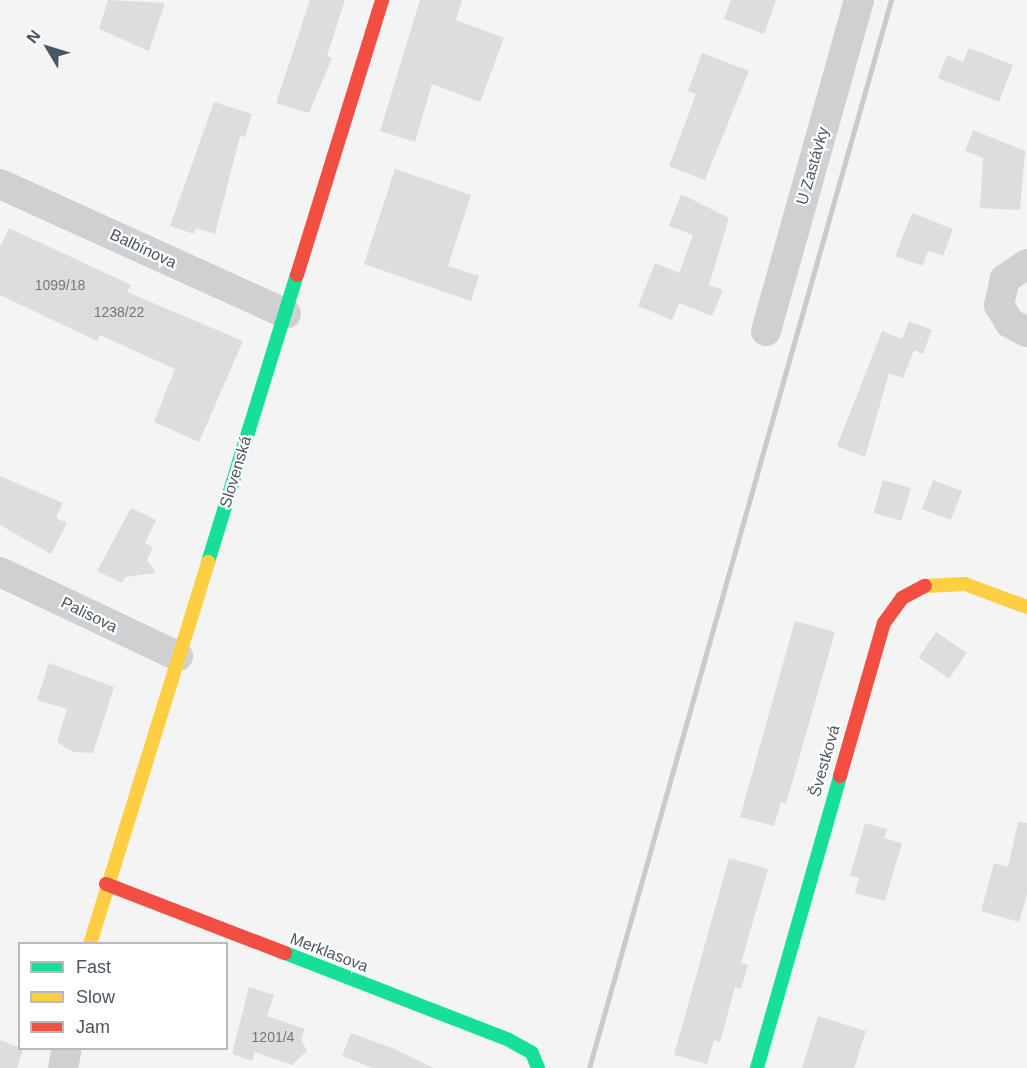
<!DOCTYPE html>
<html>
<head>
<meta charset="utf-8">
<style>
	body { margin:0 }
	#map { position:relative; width:1027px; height:1068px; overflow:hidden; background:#f4f4f4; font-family:Helvetica,sans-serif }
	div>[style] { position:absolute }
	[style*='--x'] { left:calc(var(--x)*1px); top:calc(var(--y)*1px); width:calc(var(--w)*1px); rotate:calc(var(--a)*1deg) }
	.building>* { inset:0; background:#ddddde; transform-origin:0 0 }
	.street>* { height:30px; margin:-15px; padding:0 15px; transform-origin:15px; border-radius:15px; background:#ced0d2 }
	.fast>* { height:14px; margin:-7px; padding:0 7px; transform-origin:7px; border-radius:7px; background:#16e098 }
	.slow>* { height:14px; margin:-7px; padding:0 7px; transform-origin:7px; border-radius:7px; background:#ffcf43 }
	.jam>* { height:14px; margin:-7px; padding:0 7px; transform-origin:7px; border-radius:7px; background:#f24e42 }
	.rail>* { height:4.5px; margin:-2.25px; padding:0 2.25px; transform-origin:2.25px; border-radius:2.25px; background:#c9cacc }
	span { translate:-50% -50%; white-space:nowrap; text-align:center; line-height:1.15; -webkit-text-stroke:4.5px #fff; paint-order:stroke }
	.number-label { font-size:14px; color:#707881 }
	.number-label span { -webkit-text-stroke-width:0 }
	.street-label { font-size:16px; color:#4a5661 }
	.legend { position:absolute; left:18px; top:942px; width:210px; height:108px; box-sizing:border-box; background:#fff; border:2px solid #b7bbc0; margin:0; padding:8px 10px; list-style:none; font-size:18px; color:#4a5661 }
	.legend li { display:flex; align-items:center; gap:12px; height:30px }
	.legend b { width:30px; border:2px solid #b7bbc0 }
	.north { position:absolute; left:18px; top:18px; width:60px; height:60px; -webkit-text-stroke:4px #fff; paint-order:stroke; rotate:308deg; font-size:16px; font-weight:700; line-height:24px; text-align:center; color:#4a5661 }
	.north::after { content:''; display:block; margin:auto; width:21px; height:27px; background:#4a5661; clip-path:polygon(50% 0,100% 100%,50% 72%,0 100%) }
</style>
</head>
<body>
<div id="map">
	<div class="building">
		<div style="clip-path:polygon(108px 0,165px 3px,149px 51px,99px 29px)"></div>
		<div style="clip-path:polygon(310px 0,345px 0,327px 56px,332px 58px,309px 113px,276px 103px)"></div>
		<div style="clip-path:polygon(420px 0,462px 0,456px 20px,504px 38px,480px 102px,432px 84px,415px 142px,380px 131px)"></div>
		<div style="clip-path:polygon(731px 0,776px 0,764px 34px,724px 19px)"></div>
		<div style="clip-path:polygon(969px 48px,1013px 65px,999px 102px,938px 78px,947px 55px,963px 62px)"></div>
		<div style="clip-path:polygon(702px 53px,749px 71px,705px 180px,669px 166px,696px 94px,688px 91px)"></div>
		<div style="clip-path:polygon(214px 102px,252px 114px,245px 137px,240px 136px,215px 234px,196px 228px,194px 234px,170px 226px)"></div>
		<div style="clip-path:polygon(973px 130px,1025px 151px,1020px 210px,980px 208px,983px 158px,965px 151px)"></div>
		<div style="clip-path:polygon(395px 169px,471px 195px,448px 266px,479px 276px,471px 301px,364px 264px)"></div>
		<div style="clip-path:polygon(681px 194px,729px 218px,709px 285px,723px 290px,712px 316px,679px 303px,672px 320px,638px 306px,655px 263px,679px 273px,693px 235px,669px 226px)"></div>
		<div style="clip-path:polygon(912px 213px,953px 229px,943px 256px,928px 251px,922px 266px,895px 256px)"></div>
		<div style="clip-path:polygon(9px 228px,131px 285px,127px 292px,243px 341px,199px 442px,154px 422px,175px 369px,100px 335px,97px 341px,0 295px,0 247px)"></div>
		<div style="clip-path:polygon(909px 321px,932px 330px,923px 354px,914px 350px,903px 378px,889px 373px,865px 457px,837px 446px,882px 331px,902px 339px)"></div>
		<div style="clip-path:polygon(0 476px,63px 503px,56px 518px,67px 523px,51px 554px,0 525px)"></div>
		<div style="left:883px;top:480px;width:29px;height:34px;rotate:16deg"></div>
		<div style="left:933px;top:480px;width:31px;height:31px;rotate:21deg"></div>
		<div style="clip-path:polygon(131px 508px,156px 520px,145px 543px,153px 547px,147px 560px,156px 573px,125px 577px,122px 583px,97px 571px)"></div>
		<div style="clip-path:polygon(795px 621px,835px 632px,786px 804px,781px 802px,774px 826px,740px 817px)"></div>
		<div style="left:936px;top:632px;width:37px;height:31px;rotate:34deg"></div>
		<div style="clip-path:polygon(49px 663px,114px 687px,93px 753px,73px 752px,57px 742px,67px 709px,37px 700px)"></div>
		<div style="clip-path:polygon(1018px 822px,1027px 823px,1027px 894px,1019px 922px,981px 911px,994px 863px,1008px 867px)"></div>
		<div style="clip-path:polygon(865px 823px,887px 829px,884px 838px,902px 843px,885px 901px,855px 893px,859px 878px,850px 876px)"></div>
		<div style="clip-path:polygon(729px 858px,768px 869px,741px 963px,748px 965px,741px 989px,735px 987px,720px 1042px,714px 1040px,707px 1064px,674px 1055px)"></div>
		<div style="clip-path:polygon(249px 987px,274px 995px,267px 1016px,305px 1029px,301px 1039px,307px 1051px,292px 1065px,255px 1052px,252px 1061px,232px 1054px)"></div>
		<div style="clip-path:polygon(818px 1016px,866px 1031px,854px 1068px,802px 1068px)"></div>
		<div style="clip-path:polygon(351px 1033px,392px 1048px,434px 1068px,373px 1068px,342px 1056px)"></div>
		<div style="clip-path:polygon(0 1040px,23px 1049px,17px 1068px,0 1068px)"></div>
	</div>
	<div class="street">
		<div style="--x:0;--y:184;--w:314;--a:24.4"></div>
		<div style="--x:1027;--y:264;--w:27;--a:146"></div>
		<div style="--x:1005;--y:279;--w:27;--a:103"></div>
		<div style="--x:999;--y:305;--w:21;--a:59"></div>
		<div style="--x:1010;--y:323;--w:19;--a:28"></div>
		<div style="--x:766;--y:331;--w:344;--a:-74.3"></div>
		<div style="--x:0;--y:572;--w:197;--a:25.3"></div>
		<div style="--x:63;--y:1068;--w:20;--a:-79"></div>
	</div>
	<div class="fast">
		<div style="--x:208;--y:562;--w:300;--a:-72.8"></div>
		<div style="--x:285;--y:953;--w:240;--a:21.2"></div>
		<div style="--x:509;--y:1040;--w:26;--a:29"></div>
		<div style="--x:532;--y:1053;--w:16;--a:68"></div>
		<div style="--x:757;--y:1068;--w:304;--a:-74.1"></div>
	</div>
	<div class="slow">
		<div style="--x:925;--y:586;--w:40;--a:-2.9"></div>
		<div style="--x:965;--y:584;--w:66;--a:20.4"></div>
		<div style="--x:90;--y:944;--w:400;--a:-72.8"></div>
	</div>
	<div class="jam">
		<div style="--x:297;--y:275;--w:288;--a:-72.8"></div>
		<div style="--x:840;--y:776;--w:159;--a:-74"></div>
		<div style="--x:884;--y:623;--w:31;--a:-54"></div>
		<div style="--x:902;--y:598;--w:26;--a:-28"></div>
		<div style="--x:106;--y:884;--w:192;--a:21.1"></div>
	</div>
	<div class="rail">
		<div style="--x:589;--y:1068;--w:1110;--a:-74.21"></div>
	</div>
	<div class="number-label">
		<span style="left:60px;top:285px">1099/18</span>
		<span style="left:119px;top:312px">1238/22</span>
		<span style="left:273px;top:1037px">1201/4</span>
	</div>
	<div class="street-label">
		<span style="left:813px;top:166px;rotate:-74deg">U Zastávky</span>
		<span style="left:143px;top:249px;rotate:25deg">Balbínova</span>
		<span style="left:236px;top:472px;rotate:-73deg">Slovenská</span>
		<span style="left:89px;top:615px;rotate:26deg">Palisova</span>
		<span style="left:825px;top:761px;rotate:-74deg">Švestková</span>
		<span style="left:329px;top:953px;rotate:21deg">Merklasova</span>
	</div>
	<ul class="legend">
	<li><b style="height:8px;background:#16e098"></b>Fast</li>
	<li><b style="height:8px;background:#ffcf43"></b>Slow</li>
	<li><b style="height:8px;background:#f24e42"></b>Jam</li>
	</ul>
	<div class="north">N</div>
</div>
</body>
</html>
